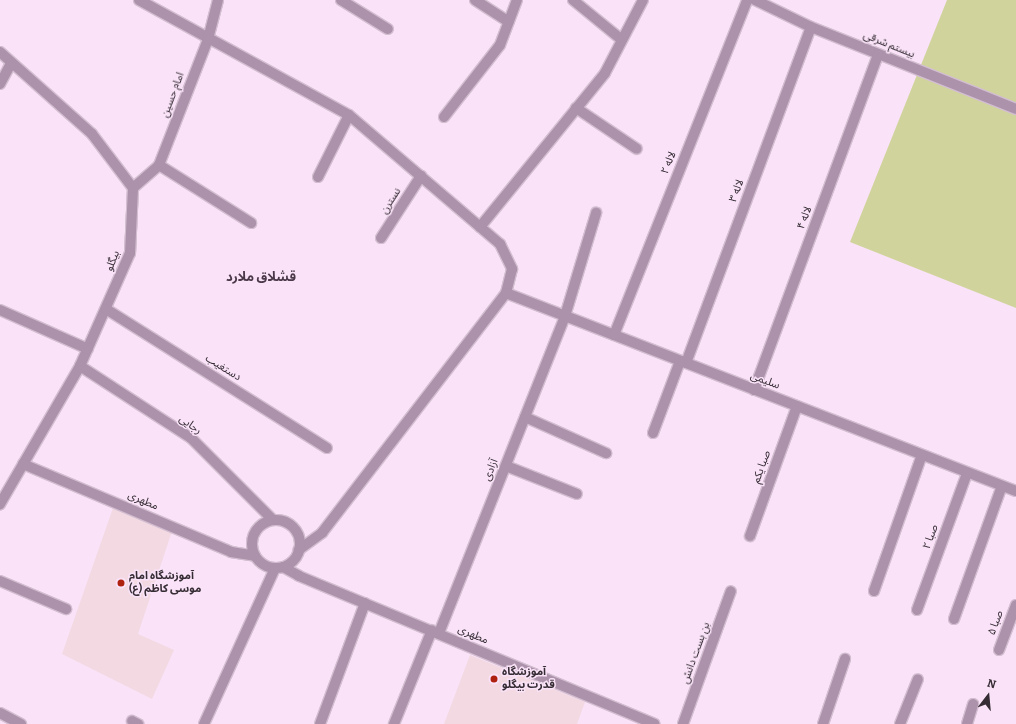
<!DOCTYPE html>
<html>
<head>
<meta charset="utf-8">
<style>
	body { margin:0 }
	#map { position:relative; width:1016px; height:724px; overflow:hidden; background:#fae3f8; font-family:Bitter,"Noto Sans Arabic",serif }
	div>[style] { position:absolute }
	[style*='--x'] { left:calc(var(--x)*1px); top:calc(var(--y)*1px); width:calc(var(--w)*1px); rotate:calc(var(--a)*1deg) }
	.education>* { inset:0; background:#f3d9e2 }
	.green>* { inset:0; background:#d0d49c }
	.roads { filter:drop-shadow(1px 0 #d3bed1) drop-shadow(-1px 0 #d3bed1) drop-shadow(0 1px #d3bed1) drop-shadow(0 -1px #d3bed1) }
	.minor>* { height:10px; margin:-5px; padding:0 5px; transform-origin:5px; border-radius:5px; background:#ac92ab }
	.minor>.ring { margin:-5px; padding:0; box-sizing:content-box; background:none; border:10px solid #ac92ab; border-radius:50% }
	.dots>* { width:11px; height:11px; translate:-50% -50%; box-sizing:border-box; border:2px solid #fae3f8; border-radius:50% }
	span { translate:-50% -50%; white-space:nowrap; text-align:center; line-height:1.15; -webkit-text-stroke:3px #fae3f8; paint-order:stroke }
	.street-label { font-size:11px; color:#352c34 }
	.poi-label { font-size:11px; color:#352c34; font-weight:700 }
	.left { translate:0 -50%; text-align:left }
	.quarter-label { font-size:13px; color:#4b394a; font-weight:700 }
	.north { position:absolute; left:968px; top:676px; width:40px; height:40px; -webkit-text-stroke:3px #fae3f8; paint-order:stroke; rotate:16deg; font-size:11px; font-weight:700; line-height:16px; text-align:center; color:#352c34 }
	.north::after { content:''; display:block; margin:auto; width:14px; height:18px; background:#352c34; clip-path:polygon(50% 0,100% 100%,50% 72%,0 100%) }
</style>
</head>
<body>
<div id="map">
	<div class="education">
		<div style="clip-path:polygon(113px 508px,172px 531px,138px 634px,174px 650px,152px 699px,62px 654px)"></div>
		<div style="clip-path:polygon(470px 655px,585px 702px,577px 724px,444px 724px)"></div>
	</div>
	<div class="green">
		<div style="clip-path:polygon(947px 0,1016px 0,1016px 308px,850px 242px)"></div>
	</div>
	<div class="roads">
		<div class="minor">
			<div style="--x:139;--y:0;--w:239;--a:28.7"></div>
			<div style="--x:349;--y:115;--w:199;--a:40.5"></div>
			<div style="--x:500;--y:244;--w:28;--a:64"></div>
			<div style="--x:512;--y:269;--w:25;--a:104"></div>
			<div style="--x:506;--y:293;--w:302;--a:127.5"></div>
			<div style="--x:322;--y:533;--w:29;--a:144"></div>
			<div style="--x:341;--y:0;--w:55;--a:31.7"></div>
			<div style="--x:475;--y:0;--w:40;--a:32.9"></div>
			<div style="--x:573;--y:0;--w:63;--a:39.2"></div>
			<div style="--x:755;--y:0;--w:62;--a:25.7"></div>
			<div style="--x:811;--y:27;--w:221;--a:21.8"></div>
			<div style="--x:0;--y:52;--w:123;--a:41.7"></div>
			<div style="--x:92;--y:134;--w:68;--a:52.8"></div>
			<div style="--x:133;--y:188;--w:65;--a:92.6"></div>
			<div style="--x:130;--y:253;--w:124;--a:113.9"></div>
			<div style="--x:80;--y:366;--w:160;--a:120.1"></div>
			<div style="--x:0;--y:84;--w:24;--a:-62"></div>
			<div style="--x:576;--y:108;--w:73;--a:33.9"></div>
			<div style="--x:444;--y:117;--w:91;--a:-52.1"></div>
			<div style="--x:500;--y:45;--w:48;--a:-69.3"></div>
			<div style="--x:159;--y:165;--w:109;--a:32.2"></div>
			<div style="--x:318;--y:177;--w:69;--a:-63.4"></div>
			<div style="--x:133;--y:188;--w:35;--a:-41"></div>
			<div style="--x:159;--y:165;--w:135;--a:-68.7"></div>
			<div style="--x:208;--y:39;--w:40;--a:-75.6"></div>
			<div style="--x:480;--y:227;--w:198;--a:-50.9"></div>
			<div style="--x:605;--y:73;--w:82;--a:-62.5"></div>
			<div style="--x:381;--y:238;--w:74;--a:-57.2"></div>
			<div style="--x:506;--y:293;--w:547;--a:21.22"></div>
			<div style="--x:106;--y:309;--w:261;--a:32.2"></div>
			<div style="--x:0;--y:310;--w:96;--a:23.9"></div>
			<div style="--x:614;--y:335;--w:360;--a:-68.3"></div>
			<div style="--x:686;--y:363;--w:358;--a:-69.6"></div>
			<div style="--x:80;--y:366;--w:132;--a:33"></div>
			<div style="--x:191;--y:438;--w:116;--a:45"></div>
			<div style="--x:754;--y:390;--w:358;--a:-69.7"></div>
			<div style="--x:525;--y:417;--w:89;--a:24"></div>
			<div style="--x:653;--y:433;--w:77;--a:-69.4"></div>
			<div style="--x:23;--y:464;--w:226;--a:22.9"></div>
			<div style="--x:231;--y:552;--w:24;--a:9"></div>
			<div style="--x:506;--y:466;--w:76;--a:21.5"></div>
			<div class="ring" style="left:252px;top:520px;width:38px;height:38px"></div>
			<div style="--x:750;--y:536;--w:138;--a:-70.1"></div>
			<div style="--x:283;--y:567;--w:18;--a:29"></div>
			<div style="--x:299;--y:576;--w:385;--a:22.6"></div>
			<div style="--x:0;--y:581;--w:72;--a:23"></div>
			<div style="--x:874;--y:591;--w:144;--a:-70.6"></div>
			<div style="--x:917;--y:610;--w:146;--a:-69.9"></div>
			<div style="--x:954;--y:619;--w:141;--a:-70.2"></div>
			<div style="--x:439;--y:633;--w:341;--a:-68.3"></div>
			<div style="--x:565;--y:316;--w:108;--a:-73.2"></div>
			<div style="--x:999;--y:650;--w:48;--a:-69.3"></div>
			<div style="--x:0;--y:713;--w:24;--a:28"></div>
			<div style="--x:132;--y:721;--w:7;--a:27"></div>
			<div style="--x:204;--y:724;--w:171;--a:-65.5"></div>
			<div style="--x:320;--y:724;--w:129;--a:-69.6"></div>
			<div style="--x:394;--y:724;--w:101;--a:-68"></div>
			<div style="--x:683;--y:724;--w:141;--a:-70.2"></div>
			<div style="--x:823;--y:724;--w:69;--a:-71.3"></div>
			<div style="--x:900;--y:724;--w:48;--a:-68.2"></div>
			<div style="--x:967;--y:724;--w:21;--a:-73"></div>
		</div>
	</div>
	<div class="dots">
		<div style="left:121px;top:583px;background:#af210f"></div>
		<div style="left:494px;top:679px;background:#af210f"></div>
	</div>
	<div class="street-label">
		<span style="left:889px;top:45px;rotate:22deg">بیستم شرقی</span>
		<span style="left:173px;top:95px;rotate:-69deg">امام حسین</span>
		<span style="left:669px;top:163px;rotate:-68deg">لاله ۲</span>
		<span style="left:737px;top:191px;rotate:-70deg">لاله ۳</span>
		<span style="left:391px;top:201px;rotate:-57deg">نسترن</span>
		<span style="left:805px;top:218px;rotate:-70deg">لاله ۴</span>
		<span style="left:113px;top:261px;rotate:-68deg">بیگلو</span>
		<span style="left:223px;top:368px;rotate:32deg">دستغیب</span>
		<span style="left:765px;top:381px;rotate:21deg">سلیمی</span>
		<span style="left:190px;top:425px;rotate:36deg">رجایی</span>
		<span style="left:762px;top:467px;rotate:-70deg">صبا یکم</span>
		<span style="left:491px;top:470px;rotate:-68deg">آزادی</span>
		<span style="left:143px;top:501px;rotate:23deg">مطهری</span>
		<span style="left:931px;top:537px;rotate:-70deg">صبا ۲</span>
		<span style="left:996px;top:623px;rotate:-70deg">صبا ۵</span>
		<span style="left:473px;top:635px;rotate:23deg">مطهری</span>
		<span style="left:696px;top:653px;rotate:-70deg">بن بست دانش</span>
	</div>
	<div class="poi-label">
		<span class="left" style="left:129px;top:583px">آموزشگاه امام<br>موسی کاظم (ع)</span>
		<span class="left" style="left:502px;top:679px">آموزشگاه<br>قدرت بیگلو</span>
	</div>
	<div class="quarter-label">
		<span style="left:261px;top:277px">قشلاق ملارد</span>
	</div>
	<div class="north">N</div>
</div>
</body>
</html>
